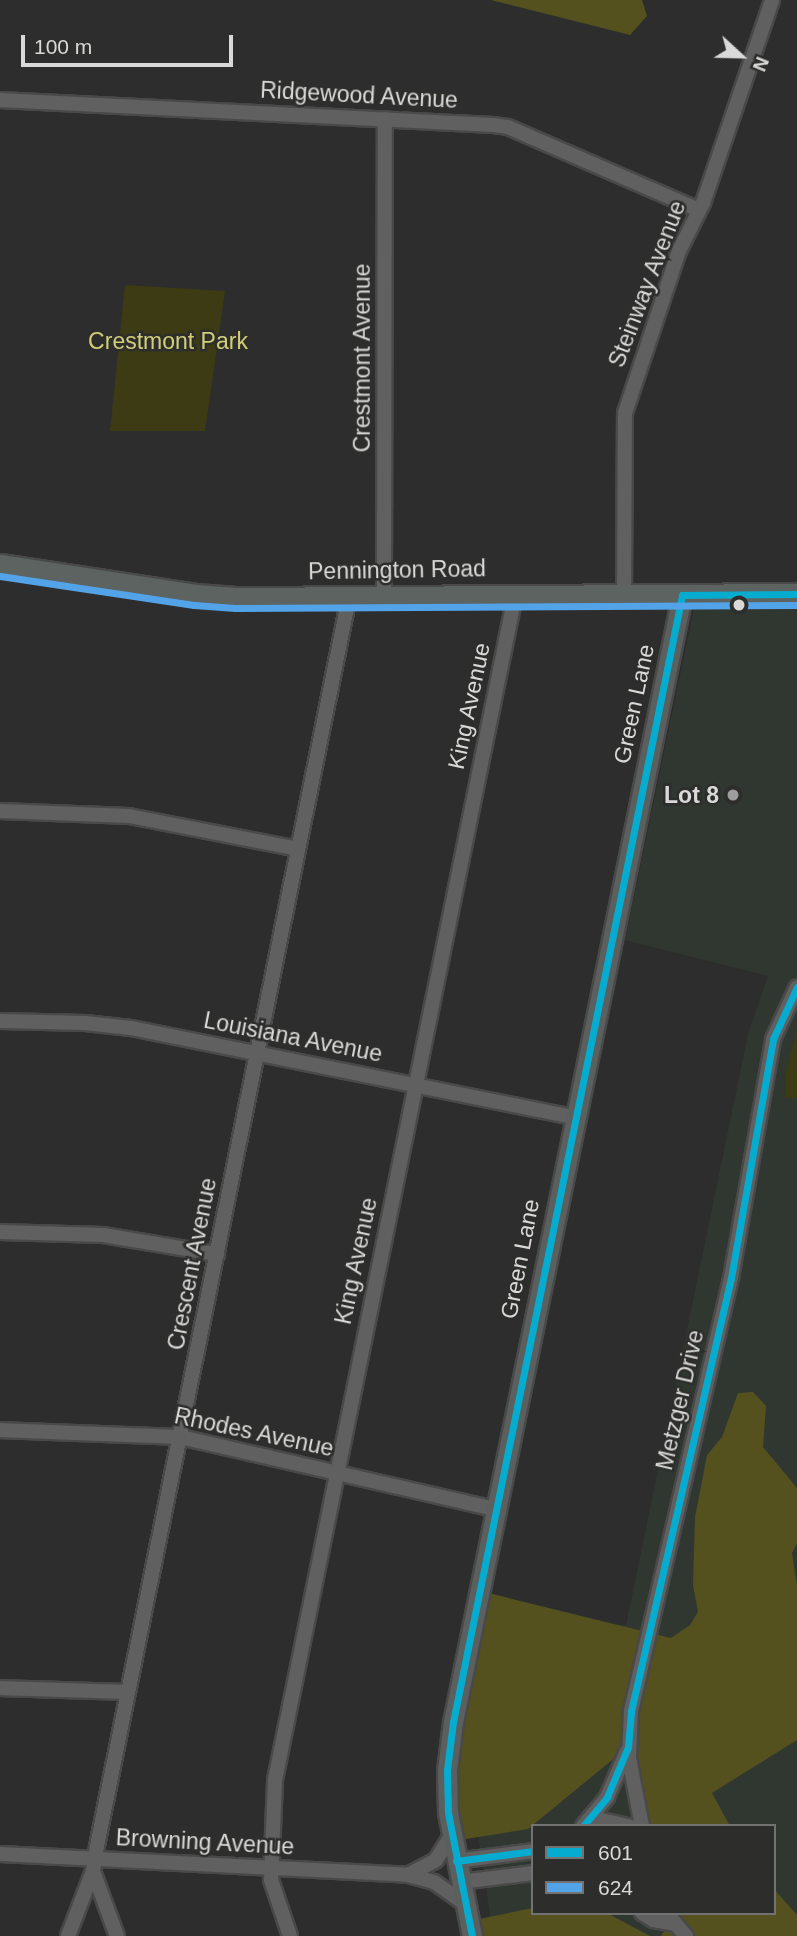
<!DOCTYPE html>
<html>
<head>
<meta charset="utf-8">
<style>
	body { margin:0 }
	#map { position:relative; width:797px; height:1936px; overflow:hidden; background:#2d2d2d; font-family:Arial,sans-serif }
	div>[style] { position:absolute }
	[style*='--x'] { left:calc(var(--x)*1px); top:calc(var(--y)*1px); width:calc(var(--w)*1px); rotate:calc(var(--a)*1deg) }
	.built>* { inset:0; background:#303630 }
	.green>* { inset:0; background:#3d3b13 }
	.forest>* { inset:0; background:#54511e }
	.roads { filter:drop-shadow(2px 0 #484948) drop-shadow(-2px 0 #484948) drop-shadow(0 2px #484948) drop-shadow(0 -2px #484948) }
	.street>* { height:14px; margin:-7px; padding:0 7px; transform-origin:7px; border-radius:7px; background:#606060 }
	.secondary>* { height:19px; margin:-9.5px; padding:0 9.5px; transform-origin:9.5px; border-radius:9.5px; background:#5b5f5d }
	.primary>* { height:21px; margin:-10.5px; padding:0 10.5px; transform-origin:10.5px; border-radius:10.5px; background:#5c6360 }
	.bus-1>* { height:7px; margin:-3.5px; padding:0 3.5px; transform-origin:3.5px; border-radius:3.5px; background:#06acd0 }
	.bus-2>* { height:7px; margin:-3.5px; padding:0 3.5px; transform-origin:3.5px; border-radius:3.5px; background:#53a3e8 }
	.dots>* { width:19px; height:19px; translate:-50% -50%; box-sizing:border-box; border:4px solid #2d2e2c; border-radius:50% }
	span { translate:-50% -50%; white-space:nowrap; text-align:center; line-height:1.15; -webkit-text-stroke:5px #2d2e2c; paint-order:stroke }
	.street-label { font-size:23px; color:#d8d9d8 }
	.park-label { font-size:23px; color:#d1ce77 }
	.poi-label { font-size:23px; color:#d8d9d8; font-weight:700 }
	.right { translate:-100% -50%; text-align:right }
	.legend { position:absolute; left:531px; top:1824px; width:245px; height:91px; box-sizing:border-box; background:#2d2e2c; border:2px solid #717271; margin:0; padding:9px 12px; list-style:none; font-size:21px; color:#d8d9d8 }
	.legend li { display:flex; align-items:center; gap:14px; height:35px }
	.legend b { width:35px; border:2px solid #717271 }
	.north { position:absolute; left:706px; top:21px; width:70px; height:70px; -webkit-text-stroke:5px #2d2e2c; paint-order:stroke; rotate:112deg; font-size:19px; font-weight:700; line-height:28px; text-align:center; color:#d8d9d8 }
	.north::after { content:''; display:block; margin:auto; width:24px; height:32px; background:#d8d9d8; clip-path:polygon(50% 0,100% 100%,50% 72%,0 100%) }
	.scale { position:absolute; left:21px; top:35px; width:212px; height:32px; box-sizing:border-box; border:4px solid #d8d9d8; border-top:0; padding-left:9px; font-size:21px; line-height:24px; white-space:nowrap; color:#d8d9d8; -webkit-text-stroke:5px #2d2e2c; paint-order:stroke }
</style>
</head>
<body>
<div id="map">
	<div class="built">
		<div style="clip-path:polygon(evenodd,797px 607px,797px 1936px,493px 1936px,473px 1799px,498px 1618px,626px 1625px,748px 1034px,768px 976px,625px 940px,694px 608px,797px 607px,533px 1826px,774px 1826px,774px 1913px,533px 1913px,533px 1826px)"></div>
	</div>
	<div class="green">
		<div style="clip-path:polygon(125px 285px,225px 291px,205px 431px,110px 431px)"></div>
		<div style="clip-path:polygon(797px 1030px,797px 1098px,785px 1098px,786px 1071px)"></div>
	</div>
	<div class="forest">
		<div style="clip-path:polygon(491px 0,642px 0,647px 16px,630px 35px)"></div>
		<div style="clip-path:polygon(753px 1392px,766px 1406px,763px 1447px,797px 1488px,797px 1543px,792px 1553px,797px 1585px,797px 1740px,712px 1793px,730px 1826px,651px 1826px,628px 1747px,528px 1829px,447px 1842px,476px 1590px,671px 1638px,690px 1625px,698px 1612px,693px 1585px,695px 1517px,707px 1455px,722px 1437px,738px 1393px)"></div>
		<div style="clip-path:polygon(774px 1889px,797px 1915px,797px 1936px,661px 1936px,676px 1913px,774px 1913px)"></div>
		<div style="clip-path:polygon(533px 1908px,533px 1913px,607px 1913px,650px 1936px,469px 1936px,464px 1922px)"></div>
	</div>
	<div class="roads">
		<div class="street">
			<div style="--x:0;--y:100;--w:494;--a:2.9"></div>
			<div style="--x:493;--y:125;--w:15;--a:8"></div>
			<div style="--x:508;--y:127;--w:208;--a:23.5"></div>
			<div style="--x:624;--y:595;--w:182;--a:-89.7"></div>
			<div style="--x:625;--y:413;--w:171;--a:-71.6"></div>
			<div style="--x:679;--y:251;--w:54;--a:-63.4"></div>
			<div style="--x:703;--y:203;--w:214;--a:-71.2"></div>
			<div style="--x:384;--y:597;--w:478;--a:-89.9"></div>
			<div style="--x:0;--y:811;--w:129;--a:2.2"></div>
			<div style="--x:129;--y:816;--w:172;--a:11"></div>
			<div style="--x:0;--y:1021;--w:85;--a:1.3"></div>
			<div style="--x:85;--y:1023;--w:46;--a:6.2"></div>
			<div style="--x:131;--y:1028;--w:452;--a:11.4"></div>
			<div style="--x:0;--y:1232;--w:103;--a:1.7"></div>
			<div style="--x:103;--y:1235;--w:116;--a:9.5"></div>
			<div style="--x:0;--y:1430;--w:180;--a:2.2"></div>
			<div style="--x:180;--y:1437;--w:323;--a:12.9"></div>
			<div style="--x:0;--y:1688;--w:128;--a:1.8"></div>
			<div style="--x:593;--y:1818;--w:37;--a:13"></div>
			<div style="--x:583;--y:1826;--w:38;--a:-50"></div>
			<div style="--x:607;--y:1797;--w:50;--a:-66.5"></div>
			<div style="--x:642;--y:1826;--w:69;--a:-100.8"></div>
			<div style="--x:629;--y:1758;--w:47;--a:-87.6"></div>
			<div style="--x:631;--y:1711;--w:444;--a:-77"></div>
			<div style="--x:731;--y:1278;--w:243;--a:-80"></div>
			<div style="--x:773;--y:1039;--w:57;--a:-65.2"></div>
			<div style="--x:0;--y:1854;--w:409;--a:2.9"></div>
			<div style="--x:408;--y:1875;--w:27;--a:15"></div>
			<div style="--x:434;--y:1882;--w:37;--a:35"></div>
			<div style="--x:456;--y:1861;--w:78;--a:-7.4"></div>
			<div style="--x:408;--y:1875;--w:32;--a:-28"></div>
			<div style="--x:436;--y:1860;--w:28;--a:-58"></div>
			<div style="--x:460;--y:1882;--w:74;--a:-7"></div>
			<div style="--x:642;--y:1913;--w:13;--a:32"></div>
			<div style="--x:653;--y:1920;--w:22;--a:10"></div>
			<div style="--x:670;--y:1917;--w:25;--a:50"></div>
			<div style="--x:68;--y:1936;--w:70;--a:-69"></div>
			<div style="--x:117;--y:1936;--w:69;--a:-110.3"></div>
			<div style="--x:93;--y:1871;--w:25;--a:-81"></div>
			<div style="--x:97;--y:1846;--w:1274;--a:-78.59"></div>
			<div style="--x:290;--y:1936;--w:59;--a:-108.7"></div>
			<div style="--x:271;--y:1880;--w:100;--a:-87.7"></div>
			<div style="--x:275;--y:1780;--w:1208;--a:-78.54"></div>
		</div>
		<div class="secondary">
			<div style="--x:472;--y:1936;--w:126;--a:-101"></div>
			<div style="--x:448;--y:1812;--w:42;--a:-91.4"></div>
			<div style="--x:447;--y:1770;--w:48;--a:-82.9"></div>
			<div style="--x:453;--y:1722;--w:1150;--a:-78.51"></div>
		</div>
		<div class="primary">
			<div style="--x:0;--y:565;--w:198;--a:8.7"></div>
			<div style="--x:196;--y:595;--w:40;--a:4.3"></div>
			<div style="--x:236;--y:598;--w:561;--a:-0.41"></div>
		</div>
	</div>
	<div class="bus-1">
		<div style="--x:583;--y:1826;--w:38;--a:-50"></div>
		<div style="--x:607;--y:1797;--w:54;--a:-67.2"></div>
		<div style="--x:628;--y:1747;--w:36;--a:-85"></div>
		<div style="--x:631;--y:1711;--w:444;--a:-77"></div>
		<div style="--x:731;--y:1278;--w:243;--a:-80"></div>
		<div style="--x:773;--y:1039;--w:57;--a:-65.2"></div>
		<div style="--x:456;--y:1861;--w:78;--a:-7.4"></div>
		<div style="--x:472;--y:1936;--w:126;--a:-101"></div>
		<div style="--x:448;--y:1812;--w:42;--a:-91.4"></div>
		<div style="--x:447;--y:1770;--w:48;--a:-82.9"></div>
		<div style="--x:453;--y:1722;--w:1150;--a:-78.51"></div>
		<div style="--x:682;--y:595;--w:115;--a:-0.5"></div>
	</div>
	<div class="bus-2">
		<div style="--x:0;--y:576;--w:196;--a:8.5"></div>
		<div style="--x:194;--y:605;--w:41;--a:4.2"></div>
		<div style="--x:235;--y:608;--w:562;--a:-0.31"></div>
	</div>
	<div class="dots">
		<div style="left:739px;top:605px;background:#d8d9d8"></div>
		<div style="left:733px;top:795px;background:#9c9d9c"></div>
	</div>
	<div class="street-label">
		<span style="left:359px;top:95px;rotate:3deg">Ridgewood Avenue</span>
		<span style="left:647px;top:284px;rotate:-69deg">Steinway Avenue</span>
		<span style="left:362px;top:358px;rotate:-90deg">Crestmont Avenue</span>
		<span style="left:397px;top:570px;rotate:-1deg">Pennington Road</span>
		<span style="left:634px;top:704px;rotate:-78deg">Green Lane</span>
		<span style="left:469px;top:706px;rotate:-78deg">King Avenue</span>
		<span style="left:293px;top:1037px;rotate:11deg">Louisiana Avenue</span>
		<span style="left:520px;top:1259px;rotate:-79deg">Green Lane</span>
		<span style="left:356px;top:1261px;rotate:-78deg">King Avenue</span>
		<span style="left:192px;top:1264px;rotate:-79deg">Crescent Avenue</span>
		<span style="left:680px;top:1400px;rotate:-77deg">Metzger Drive</span>
		<span style="left:254px;top:1432px;rotate:12deg">Rhodes Avenue</span>
		<span style="left:205px;top:1842px;rotate:3deg">Browning Avenue</span>
	</div>
	<div class="park-label">
		<span style="left:168px;top:341px">Crestmont Park</span>
	</div>
	<div class="poi-label">
		<span class="right" style="left:719px;top:795px">Lot 8</span>
	</div>
	<ul class="legend">
	<li><b style="height:9px;background:#06acd0"></b>601</li>
	<li><b style="height:9px;background:#53a3e8"></b>624</li>
	</ul>
	<div class="north">N</div>
	<div class="scale">100 m</div>
</div>
</body>
</html>
